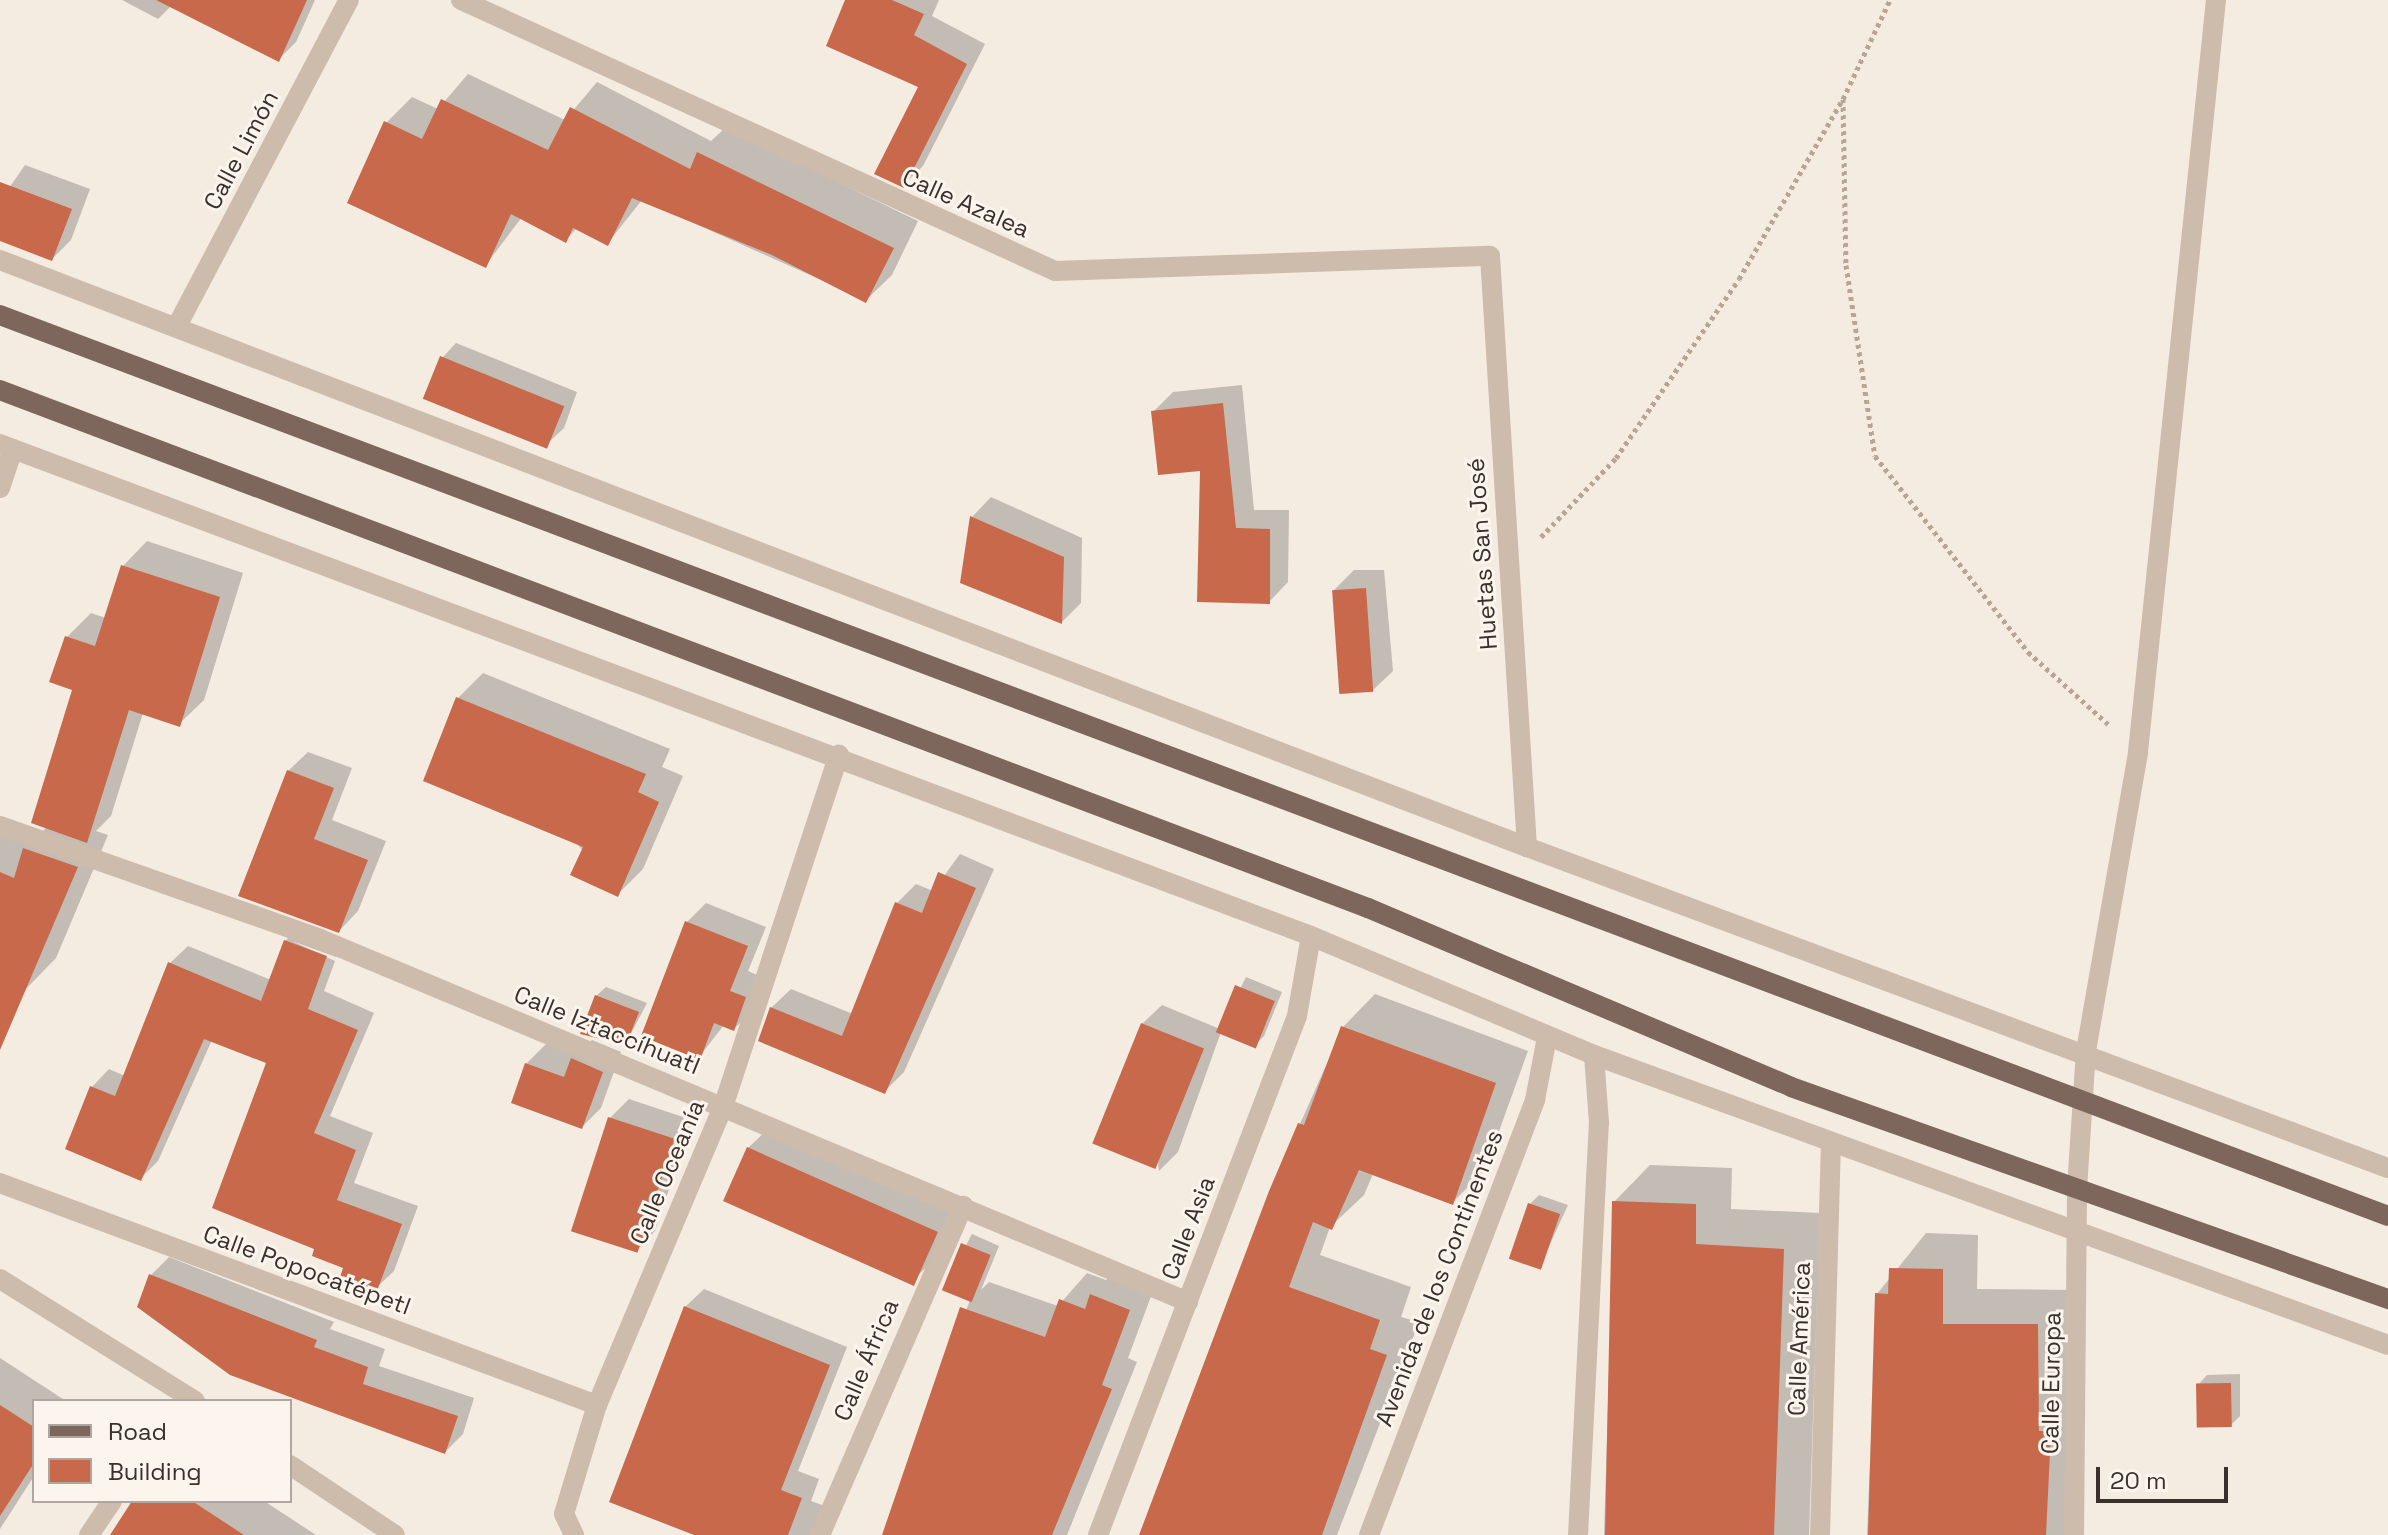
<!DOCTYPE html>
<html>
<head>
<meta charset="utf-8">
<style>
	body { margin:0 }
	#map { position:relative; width:2388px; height:1535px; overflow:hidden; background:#f4ebe1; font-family:"Space Grotesk",sans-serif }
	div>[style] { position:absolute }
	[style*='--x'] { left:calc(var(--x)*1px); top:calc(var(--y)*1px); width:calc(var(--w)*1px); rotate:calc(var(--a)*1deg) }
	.shadow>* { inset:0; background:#0003 }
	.building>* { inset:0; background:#c8694b; transform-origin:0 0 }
	.path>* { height:5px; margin-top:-2.5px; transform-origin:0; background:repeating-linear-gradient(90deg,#b9a596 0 4px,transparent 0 8px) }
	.service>* { height:20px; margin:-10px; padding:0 10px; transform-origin:10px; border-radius:10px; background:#cdbbac }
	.minor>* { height:20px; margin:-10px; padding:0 10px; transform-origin:10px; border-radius:10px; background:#cdbbac }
	.tertiary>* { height:20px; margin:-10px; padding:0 10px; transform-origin:10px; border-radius:10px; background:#cdbbac }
	.primary>* { height:20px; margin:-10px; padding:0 10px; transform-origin:10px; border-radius:10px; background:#7d675c }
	span { translate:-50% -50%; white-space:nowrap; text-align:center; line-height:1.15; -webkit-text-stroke:6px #fbf5ee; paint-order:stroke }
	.street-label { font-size:24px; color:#3b302b }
	.legend { position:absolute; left:32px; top:1399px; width:260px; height:104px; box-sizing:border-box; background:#fbf5ee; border:2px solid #aea6a0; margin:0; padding:10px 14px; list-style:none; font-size:24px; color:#3b302b }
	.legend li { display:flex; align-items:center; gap:16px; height:40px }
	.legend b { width:40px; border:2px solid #aea6a0 }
	.scale { position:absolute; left:2096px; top:1467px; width:132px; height:36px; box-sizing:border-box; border:4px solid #3b302b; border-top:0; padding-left:10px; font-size:24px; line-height:28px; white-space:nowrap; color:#3b302b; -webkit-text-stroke:6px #fbf5ee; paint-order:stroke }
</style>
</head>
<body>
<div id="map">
	<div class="shadow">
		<div style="clip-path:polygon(122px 0,315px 0,296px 42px,278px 60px,171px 6px,158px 19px)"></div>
		<div style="clip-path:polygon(848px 0,939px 0,932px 16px,985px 44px,923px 166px,903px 185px,921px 86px)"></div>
		<div style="clip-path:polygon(468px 74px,565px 120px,597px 82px,711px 141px,725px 128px,918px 221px,892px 275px,866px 300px,642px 200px,607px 244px,577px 228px,566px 240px,522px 217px,485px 266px,386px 123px,412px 97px,438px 109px)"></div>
		<div style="clip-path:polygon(25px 165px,90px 189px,71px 240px,52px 259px,0 239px,0 201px)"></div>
		<div style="clip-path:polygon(456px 343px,577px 392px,564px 428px,549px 442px,442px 358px)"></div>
		<div style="clip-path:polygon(1242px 385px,1254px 510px,1289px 510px,1288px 582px,1269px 602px,1202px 469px,1153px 412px,1173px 392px)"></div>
		<div style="clip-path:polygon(991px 497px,1082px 538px,1081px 603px,1062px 622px,963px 582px,972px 517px)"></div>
		<div style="clip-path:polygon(147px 541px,243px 573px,204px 700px,179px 724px,143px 713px,111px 816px,96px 831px,108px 835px,56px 958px,24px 991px,0 997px,0 826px,33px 841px,47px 827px,74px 688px,67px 637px,91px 613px,106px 618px,123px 566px)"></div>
		<div style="clip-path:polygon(1354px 570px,1384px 570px,1393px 671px,1373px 690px,1334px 590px)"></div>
		<div style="clip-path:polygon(483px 673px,670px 749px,662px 767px,683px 776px,643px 869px,618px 894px,458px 698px)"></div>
		<div style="clip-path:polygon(308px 752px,352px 768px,332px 820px,386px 841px,358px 911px,339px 931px,288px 771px)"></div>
		<div style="clip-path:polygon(960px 854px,994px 869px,904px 1072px,885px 1091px,771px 1008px,791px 989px,853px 1014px,897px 903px,916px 884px,933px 891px)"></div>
		<div style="clip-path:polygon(706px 903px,766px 927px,748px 971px,764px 978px,753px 1010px,734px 1029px,724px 1025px,699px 1057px,687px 922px)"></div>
		<div style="clip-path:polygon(303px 924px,343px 939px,336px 957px,292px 941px,335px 961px,324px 991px,374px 1013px,330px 1116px,373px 1133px,354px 1183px,418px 1206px,394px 1271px,376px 1288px,317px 1248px,269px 1062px,212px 1040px,158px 1161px,141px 1178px,92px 1087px,109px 1069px,125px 1076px,170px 963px,188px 946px,271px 980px,285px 941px)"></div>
		<div style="clip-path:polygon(1246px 977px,1282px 992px,1264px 1036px,1255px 1045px,1221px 1032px,1178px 1152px,1159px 1171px,1142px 1024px,1162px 1005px,1220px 1029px)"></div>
		<div style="clip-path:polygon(606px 987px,647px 1003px,626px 1043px,596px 996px)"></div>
		<div style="clip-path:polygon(1375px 994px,1528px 1051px,1485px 1170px,1452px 1203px,1373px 1174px,1364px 1195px,1330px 1227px,1320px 1255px,1411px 1287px,1401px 1317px,1419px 1322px,1337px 1535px,1140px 1535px,1300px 1124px,1343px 1027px)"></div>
		<div style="clip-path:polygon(592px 1040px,621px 1052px,601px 1108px,582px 1127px,526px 1064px,546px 1044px,576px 1055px)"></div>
		<div style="clip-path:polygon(629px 1099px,692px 1120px,655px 1231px,636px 1251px,610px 1118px)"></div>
		<div style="clip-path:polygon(768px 1129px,955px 1213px,936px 1258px,916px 1277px,748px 1148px)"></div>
		<div style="clip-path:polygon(1650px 1165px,1732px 1168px,1731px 1209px,1820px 1213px,1809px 1535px,1604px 1535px,1614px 1202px)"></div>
		<div style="clip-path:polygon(1539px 1195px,1568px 1205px,1539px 1268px,1530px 1204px)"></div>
		<div style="clip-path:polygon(1926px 1233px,1978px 1235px,1977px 1289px,2073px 1290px,2079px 1535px,1867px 1535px,1877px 1294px)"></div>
		<div style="clip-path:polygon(972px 1234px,999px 1246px,981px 1290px,989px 1282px,1058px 1306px,1087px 1273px,1106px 1280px,1118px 1268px,1156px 1283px,1128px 1358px,1137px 1362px,1067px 1535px,884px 1535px,970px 1300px,943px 1289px)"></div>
		<div style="clip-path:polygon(169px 1257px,334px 1322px,330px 1329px,385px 1349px,379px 1366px,474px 1398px,463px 1434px,445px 1452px,151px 1275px)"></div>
		<div style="clip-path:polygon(704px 1289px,847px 1347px,798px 1471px,819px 1479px,811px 1501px,825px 1506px,814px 1535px,699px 1535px,685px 1307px)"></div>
		<div style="clip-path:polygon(0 1358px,66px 1401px,34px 1401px,34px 1476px,0 1529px)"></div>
		<div style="clip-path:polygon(2240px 1374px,2240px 1416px,2231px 1425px,2198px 1385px,2207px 1375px)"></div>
		<div style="clip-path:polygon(134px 1501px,264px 1501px,316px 1535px,112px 1535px)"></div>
	</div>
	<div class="building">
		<div style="clip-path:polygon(156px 0,307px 0,279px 62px)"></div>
		<div style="clip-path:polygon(845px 0,892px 0,924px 14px,914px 35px,967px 64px,904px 188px,874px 174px,918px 87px,826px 46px)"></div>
		<div style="clip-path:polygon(441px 99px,548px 150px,570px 107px,690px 169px,697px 152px,894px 248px,866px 303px,772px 255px,632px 198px,608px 246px,573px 228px,566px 243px,511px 214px,486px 268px,347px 203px,384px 121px,422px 139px)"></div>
		<div style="clip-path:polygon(0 182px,72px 209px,52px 261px,0 241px)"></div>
		<div style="left:440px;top:356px;width:134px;height:46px;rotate:22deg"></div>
		<div style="clip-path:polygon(1223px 403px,1236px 528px,1270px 529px,1270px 604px,1197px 602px,1200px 471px,1158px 475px,1151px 411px)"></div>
		<div style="clip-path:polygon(970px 516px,1064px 557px,1062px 624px,960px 583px)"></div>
		<div style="clip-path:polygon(121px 565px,220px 597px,180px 727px,129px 710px,87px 843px,31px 823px,72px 690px,49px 682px,65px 636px,95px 646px)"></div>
		<div style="left:1366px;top:588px;width:104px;height:34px;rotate:86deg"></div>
		<div style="clip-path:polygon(456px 697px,646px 774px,638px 792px,659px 802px,618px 897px,570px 875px,583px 847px,423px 781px)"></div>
		<div style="clip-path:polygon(287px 770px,334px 788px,314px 839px,368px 860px,339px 933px,238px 896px)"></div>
		<div style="clip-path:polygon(23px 848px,78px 867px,0 1050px,0 872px,14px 878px)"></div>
		<div style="clip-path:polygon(938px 872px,976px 888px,885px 1094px,758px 1041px,770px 1007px,842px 1036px,895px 902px,922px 913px)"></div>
		<div style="clip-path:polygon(685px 921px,748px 946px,730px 991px,746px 997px,734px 1031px,714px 1023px,700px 1060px,641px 1036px)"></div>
		<div style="clip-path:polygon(284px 940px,327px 956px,308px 1009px,358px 1030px,314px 1133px,356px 1150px,337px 1200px,402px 1224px,377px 1291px,340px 1277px,343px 1268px,312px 1256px,314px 1249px,212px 1208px,266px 1063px,204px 1039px,141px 1181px,65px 1149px,90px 1086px,115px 1096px,168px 962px,261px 1001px)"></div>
		<div style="left:1235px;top:985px;width:43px;height:51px;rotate:22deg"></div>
		<div style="clip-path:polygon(595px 995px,639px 1012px,626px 1045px,580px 1034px)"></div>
		<div style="left:1141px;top:1023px;width:68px;height:130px;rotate:22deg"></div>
		<div style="clip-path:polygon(1341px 1026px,1496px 1083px,1453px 1205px,1359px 1170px,1332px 1230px,1313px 1222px,1289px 1287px,1380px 1320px,1370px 1349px,1387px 1355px,1322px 1535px,1139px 1535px,1269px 1191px,1298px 1123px,1304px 1125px)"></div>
		<div style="clip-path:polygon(571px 1058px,603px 1072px,582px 1129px,511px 1103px,525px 1063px,564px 1077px)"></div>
		<div style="left:608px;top:1117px;width:70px;height:120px;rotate:18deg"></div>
		<div style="left:747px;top:1147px;width:209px;height:59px;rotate:24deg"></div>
		<div style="clip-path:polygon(1612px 1201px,1696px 1204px,1696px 1244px,1784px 1249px,1774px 1535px,1605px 1535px)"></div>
		<div style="left:1528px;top:1203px;width:34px;height:59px;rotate:19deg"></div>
		<div style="left:961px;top:1243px;width:32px;height:51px;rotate:22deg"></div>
		<div style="clip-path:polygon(1889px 1268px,1943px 1269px,1943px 1324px,2038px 1324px,2039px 1431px,2051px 1431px,2046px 1535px,1868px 1535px,1875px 1293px,1888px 1294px)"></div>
		<div style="clip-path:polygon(149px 1274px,317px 1340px,314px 1347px,368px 1367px,363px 1384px,458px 1416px,445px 1454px,230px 1375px,137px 1307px)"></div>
		<div style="clip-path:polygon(1090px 1294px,1130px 1310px,1102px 1385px,1112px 1389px,1052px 1535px,882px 1535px,960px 1307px,1045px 1337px,1059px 1299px,1085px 1309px)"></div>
		<div style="clip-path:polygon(684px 1306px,830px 1365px,781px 1490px,802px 1498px,788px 1535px,694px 1535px,609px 1502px)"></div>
		<div style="left:2231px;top:1383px;width:44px;height:35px;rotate:89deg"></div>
		<div style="clip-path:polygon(0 1405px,34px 1427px,34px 1463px,0 1516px)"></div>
		<div style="clip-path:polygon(132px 1501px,192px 1501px,244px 1535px,110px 1535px)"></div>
	</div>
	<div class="path">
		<div style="--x:1843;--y:99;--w:166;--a:89"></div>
		<div style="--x:1846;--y:265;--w:193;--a:81.4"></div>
		<div style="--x:1875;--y:456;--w:249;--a:52"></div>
		<div style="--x:2028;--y:652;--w:108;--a:42"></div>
		<div style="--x:1541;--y:537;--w:109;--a:-46.5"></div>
		<div style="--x:1616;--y:458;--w:217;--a:-55.5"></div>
		<div style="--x:1739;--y:279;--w:208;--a:-60"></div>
		<div style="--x:1843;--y:99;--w:110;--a:-64.6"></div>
	</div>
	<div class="service">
		<div style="--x:0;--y:1279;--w:230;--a:32"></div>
		<div style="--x:290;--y:1465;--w:126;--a:33.7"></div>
		<div style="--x:89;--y:1535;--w:41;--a:-55.9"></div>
	</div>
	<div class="minor">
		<div style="--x:461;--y:0;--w:653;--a:24.52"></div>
		<div style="--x:1055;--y:271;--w:435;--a:-2"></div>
		<div style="--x:1490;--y:256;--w:592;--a:86.42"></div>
		<div style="--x:178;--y:324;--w:366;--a:-62.2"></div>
		<div style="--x:0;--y:488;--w:41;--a:-71.6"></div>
		<div style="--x:0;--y:826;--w:339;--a:19.4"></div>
		<div style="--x:320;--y:939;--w:941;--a:22.69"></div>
		<div style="--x:0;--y:1183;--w:637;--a:20.4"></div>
		<div style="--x:574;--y:1535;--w:23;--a:-115"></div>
		<div style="--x:564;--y:1514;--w:114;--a:-73.2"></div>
		<div style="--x:597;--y:1405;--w:324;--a:-67.1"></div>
		<div style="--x:723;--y:1107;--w:371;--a:-71.8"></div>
		<div style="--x:820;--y:1535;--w:359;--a:-66.5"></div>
		<div style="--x:1098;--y:1535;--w:556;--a:-69.02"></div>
		<div style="--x:1297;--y:1016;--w:81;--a:-80.1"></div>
		<div style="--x:1369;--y:1535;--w:466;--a:-69.1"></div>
		<div style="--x:1535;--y:1100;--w:64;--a:-79.2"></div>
		<div style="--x:1578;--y:1535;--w:413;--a:-87.1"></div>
		<div style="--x:1599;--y:1123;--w:68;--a:-94.2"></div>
		<div style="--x:1820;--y:1535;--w:391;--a:-88.4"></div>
		<div style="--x:2074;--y:1535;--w:346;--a:-89.5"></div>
		<div style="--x:2077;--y:1189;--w:138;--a:-86.3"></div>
		<div style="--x:2086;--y:1051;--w:303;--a:-80.1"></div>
		<div style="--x:2138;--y:752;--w:756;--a:-84.08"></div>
	</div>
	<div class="tertiary">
		<div style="--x:0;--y:260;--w:1636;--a:21.03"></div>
		<div style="--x:1527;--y:847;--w:919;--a:20.45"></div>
		<div style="--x:0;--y:444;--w:1400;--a:20.57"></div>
		<div style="--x:1311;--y:936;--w:307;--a:22.8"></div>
		<div style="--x:1594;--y:1055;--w:845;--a:20.06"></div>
	</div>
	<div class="primary">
		<div style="--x:0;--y:315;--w:2552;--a:20.67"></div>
		<div style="--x:0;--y:390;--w:1463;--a:20.74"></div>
		<div style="--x:1368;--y:908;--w:459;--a:22.9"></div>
		<div style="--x:1791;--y:1087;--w:634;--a:19.55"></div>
	</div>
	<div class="street-label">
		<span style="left:241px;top:150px;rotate:-62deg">Calle Limón</span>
		<span style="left:966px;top:203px;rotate:24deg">Calle Azalea</span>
		<span style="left:1482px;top:554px;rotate:-94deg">Huetas San José</span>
		<span style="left:607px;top:1030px;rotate:22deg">Calle Iztaccíhuatl</span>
		<span style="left:667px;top:1172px;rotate:-67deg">Calle Oceanía</span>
		<span style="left:1188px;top:1228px;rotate:-69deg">Calle Asia</span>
		<span style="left:307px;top:1270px;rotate:20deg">Calle Popocatépetl</span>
		<span style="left:1439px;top:1278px;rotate:-69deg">Avenida de los Continentes</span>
		<span style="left:1799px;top:1339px;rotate:-88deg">Calle América</span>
		<span style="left:866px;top:1360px;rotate:-67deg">Calle África</span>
		<span style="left:2051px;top:1383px;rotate:-89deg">Calle Europa</span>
	</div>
	<ul class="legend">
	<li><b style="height:10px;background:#7d675c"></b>Road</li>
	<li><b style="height:22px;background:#c8694b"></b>Building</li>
	</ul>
	<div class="scale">20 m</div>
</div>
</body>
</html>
